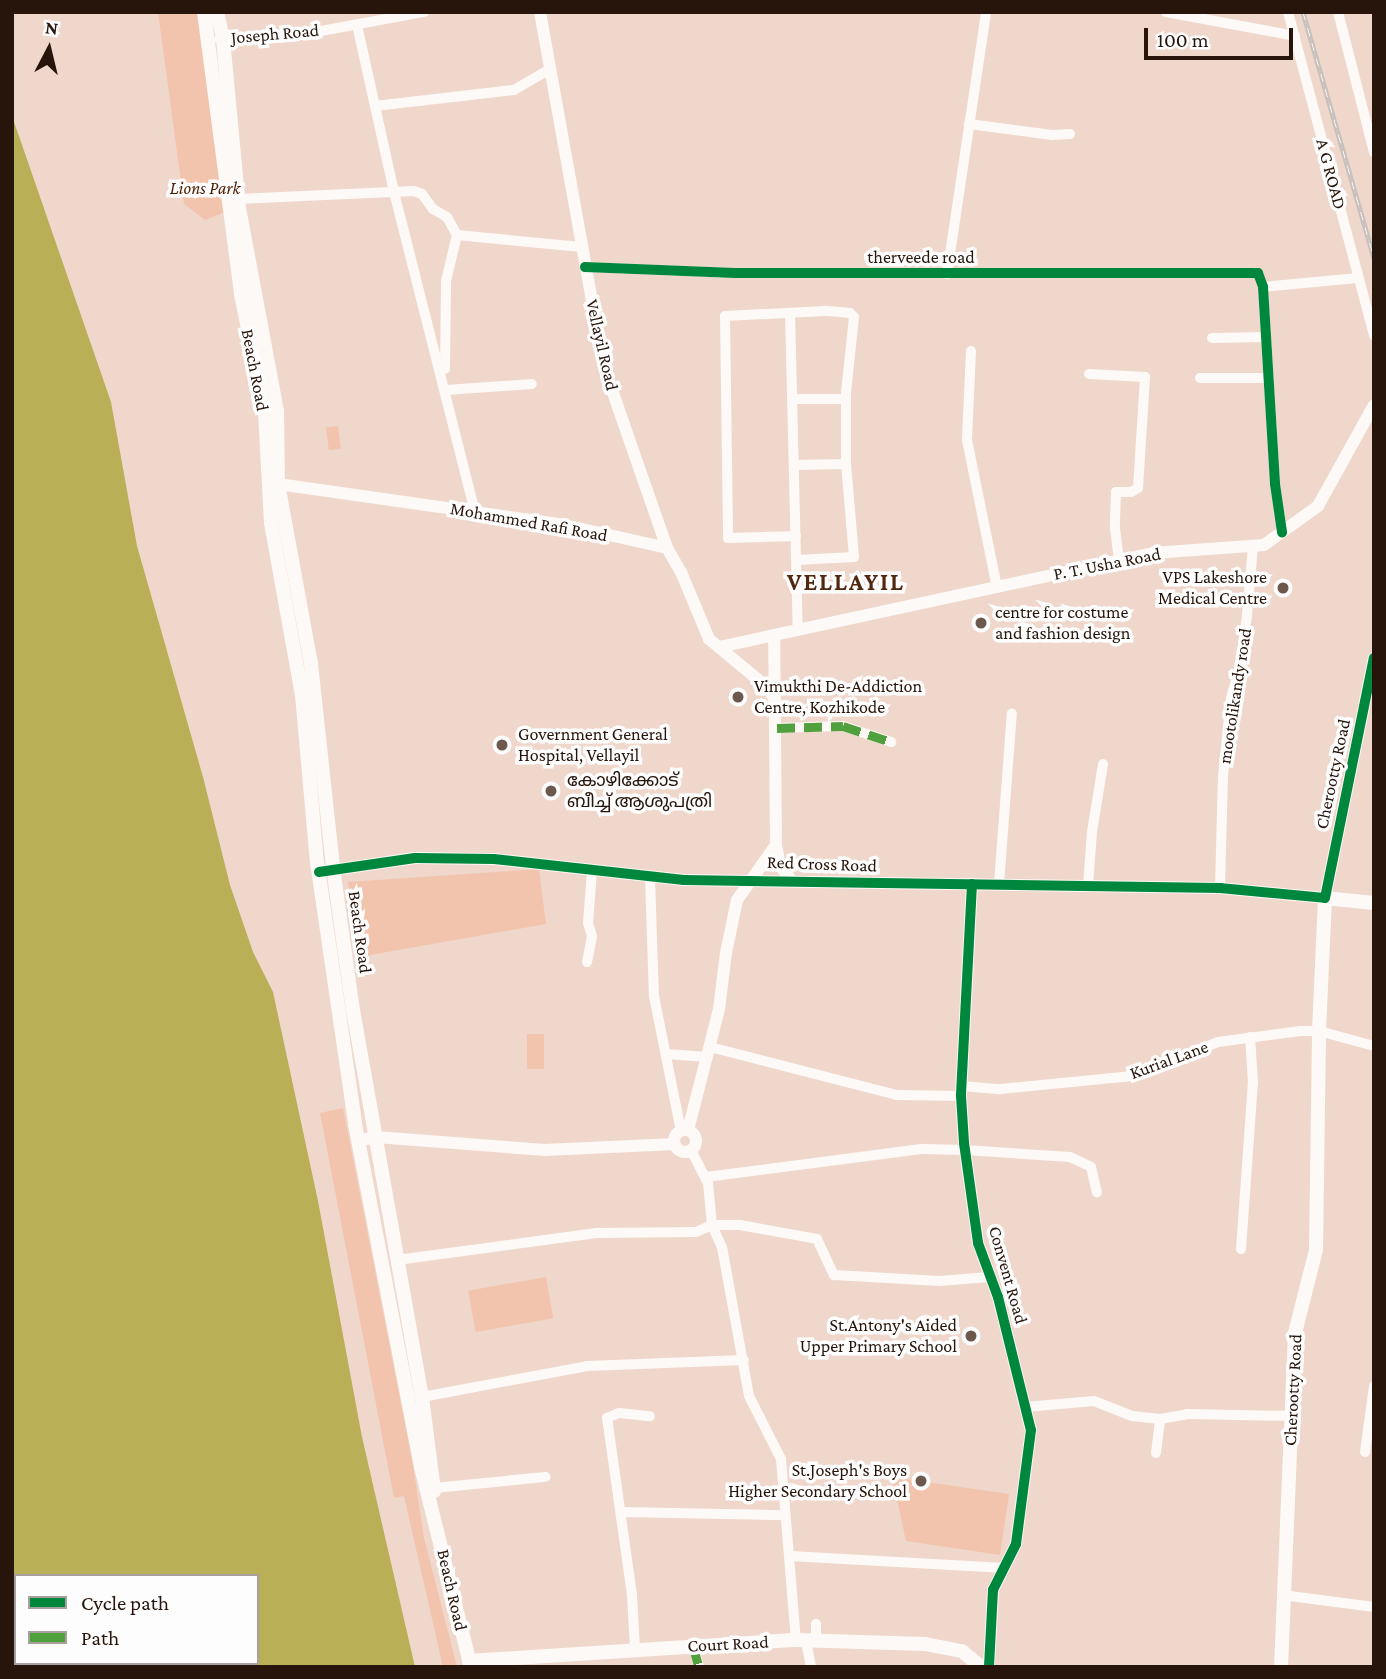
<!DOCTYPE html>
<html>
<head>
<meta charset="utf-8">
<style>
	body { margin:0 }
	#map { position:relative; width:1386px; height:1679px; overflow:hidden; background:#efd7cb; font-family:"Crimson Pro","Noto Sans Malayalam",serif }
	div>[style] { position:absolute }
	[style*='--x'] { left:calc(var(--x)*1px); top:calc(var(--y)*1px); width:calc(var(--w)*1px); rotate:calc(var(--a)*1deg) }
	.green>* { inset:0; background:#f2c4ad; transform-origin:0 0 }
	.water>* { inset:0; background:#b9af57 }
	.minor>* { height:10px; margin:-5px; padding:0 5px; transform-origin:5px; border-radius:5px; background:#fdf9f7 }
	.tertiary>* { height:12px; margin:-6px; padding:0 6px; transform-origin:6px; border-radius:6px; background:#fdf9f7 }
	.tertiary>.ring { margin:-6px; padding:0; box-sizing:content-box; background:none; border:12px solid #fdf9f7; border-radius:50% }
	.secondary>* { height:14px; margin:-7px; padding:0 7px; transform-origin:7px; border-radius:7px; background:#fdf9f7 }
	.rail>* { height:5px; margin-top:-2.5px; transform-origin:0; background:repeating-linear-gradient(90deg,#fdfdfd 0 8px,#c7c0bd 0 16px); box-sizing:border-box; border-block:2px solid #c7c0bd }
	.quiet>* { height:9px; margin-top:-4.5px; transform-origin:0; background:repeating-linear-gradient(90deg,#51a03e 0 18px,transparent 0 27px) }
	.cycleway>* { height:10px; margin:-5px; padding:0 5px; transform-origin:5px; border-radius:5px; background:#00873e }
	.dots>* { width:19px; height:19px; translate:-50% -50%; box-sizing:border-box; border:4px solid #fdfdfd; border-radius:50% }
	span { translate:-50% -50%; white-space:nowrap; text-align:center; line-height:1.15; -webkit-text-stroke:7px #fdfdfd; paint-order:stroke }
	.street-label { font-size:18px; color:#27140a }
	.park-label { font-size:18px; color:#4b1d01; font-style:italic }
	.poi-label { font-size:18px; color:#27140a }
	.right { translate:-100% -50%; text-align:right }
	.left { translate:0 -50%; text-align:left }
	.district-label { font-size:24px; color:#51270f; font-weight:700; letter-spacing:2px }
	.frame { position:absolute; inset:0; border:14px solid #27140a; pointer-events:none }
	.legend { position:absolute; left:14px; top:1574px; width:245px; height:91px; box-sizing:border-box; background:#fdfdfd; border:2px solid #a7a09c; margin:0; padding:9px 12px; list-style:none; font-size:21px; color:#27140a }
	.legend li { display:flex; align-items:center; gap:14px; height:35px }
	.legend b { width:35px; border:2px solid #a7a09c }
	.north { position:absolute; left:14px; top:14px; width:70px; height:70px; -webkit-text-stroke:5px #fdfdfd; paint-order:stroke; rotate:7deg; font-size:19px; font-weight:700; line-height:28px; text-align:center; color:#27140a }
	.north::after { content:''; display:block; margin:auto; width:24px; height:32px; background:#27140a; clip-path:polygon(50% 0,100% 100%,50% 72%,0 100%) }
	.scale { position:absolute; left:1144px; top:28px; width:149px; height:32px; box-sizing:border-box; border:4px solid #27140a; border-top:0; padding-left:9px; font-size:21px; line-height:24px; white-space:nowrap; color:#27140a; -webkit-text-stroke:5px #fdfdfd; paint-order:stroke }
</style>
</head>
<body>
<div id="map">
	<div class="green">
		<div style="clip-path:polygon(158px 12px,201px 12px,230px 210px,205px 220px,184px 204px)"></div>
		<div style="left:338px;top:426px;width:23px;height:12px;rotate:83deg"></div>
		<div style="clip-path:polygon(539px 869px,546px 924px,359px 957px,348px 882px)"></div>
		<div style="left:527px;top:1034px;width:17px;height:35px"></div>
		<div style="clip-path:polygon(343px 1108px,413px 1465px,424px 1538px,457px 1667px,443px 1667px,404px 1496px,394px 1498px,320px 1113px)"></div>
		<div style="left:546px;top:1277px;width:42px;height:79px;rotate:80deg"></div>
		<div style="clip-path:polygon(892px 1477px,1009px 1494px,1000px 1555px,906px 1541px)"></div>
	</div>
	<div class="water">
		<div style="clip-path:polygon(evenodd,12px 116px,111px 402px,137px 546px,203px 777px,230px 885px,253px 952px,273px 992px,318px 1201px,362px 1437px,415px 1667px,12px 1667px,12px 116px,16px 1576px,257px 1576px,257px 1663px,16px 1663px,16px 1576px)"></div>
	</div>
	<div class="minor">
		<div style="--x:1166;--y:12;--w:131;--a:10.5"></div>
		<div style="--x:1288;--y:12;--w:335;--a:75.1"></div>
		<div style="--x:1338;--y:12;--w:145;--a:75.6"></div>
		<div style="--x:357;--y:25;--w:171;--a:77.5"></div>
		<div style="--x:394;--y:192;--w:330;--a:75.8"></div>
		<div style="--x:219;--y:39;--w:31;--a:0"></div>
		<div style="--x:250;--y:39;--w:71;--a:-6.4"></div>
		<div style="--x:321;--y:31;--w:105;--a:-10.5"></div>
		<div style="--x:375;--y:106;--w:140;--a:-6.6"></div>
		<div style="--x:514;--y:90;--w:42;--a:-30.3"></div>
		<div style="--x:969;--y:124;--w:84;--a:7.5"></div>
		<div style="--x:1052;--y:135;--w:18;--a:-3"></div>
		<div style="--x:238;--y:199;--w:176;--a:-2.6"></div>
		<div style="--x:414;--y:191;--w:9;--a:21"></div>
		<div style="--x:422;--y:194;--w:19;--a:54"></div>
		<div style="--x:433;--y:209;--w:16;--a:30"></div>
		<div style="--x:447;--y:217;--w:21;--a:61"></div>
		<div style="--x:457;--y:235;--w:125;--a:5.5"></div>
		<div style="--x:585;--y:267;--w:150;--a:2.3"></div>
		<div style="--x:735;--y:273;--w:523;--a:0"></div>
		<div style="--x:1258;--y:273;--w:15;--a:70"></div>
		<div style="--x:1263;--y:287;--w:197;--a:86.5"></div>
		<div style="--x:1275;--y:484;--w:49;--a:81.7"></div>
		<div style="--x:947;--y:274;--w:265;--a:-81.5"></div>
		<div style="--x:1263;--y:287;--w:95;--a:-5.4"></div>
		<div style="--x:790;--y:313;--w:317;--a:88.6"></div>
		<div style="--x:1212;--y:338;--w:53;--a:-1.1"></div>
		<div style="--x:971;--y:351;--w:89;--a:92.6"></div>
		<div style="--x:967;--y:440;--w:150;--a:78.5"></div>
		<div style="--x:445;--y:369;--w:88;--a:-89.3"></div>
		<div style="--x:446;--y:281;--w:47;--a:-76.6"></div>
		<div style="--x:1089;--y:374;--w:56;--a:3.1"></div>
		<div style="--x:1145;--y:377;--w:111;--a:93.6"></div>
		<div style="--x:1138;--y:488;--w:8;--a:150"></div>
		<div style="--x:1131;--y:492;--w:15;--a:180"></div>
		<div style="--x:1116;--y:492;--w:36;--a:92"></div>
		<div style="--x:1115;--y:528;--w:32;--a:83"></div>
		<div style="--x:1200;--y:378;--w:69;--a:0"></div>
		<div style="--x:446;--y:390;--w:86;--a:-4"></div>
		<div style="--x:792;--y:399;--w:54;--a:0"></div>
		<div style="--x:794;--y:465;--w:52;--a:-1.1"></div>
		<div style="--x:846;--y:464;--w:71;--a:-90"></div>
		<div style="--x:846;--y:393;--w:76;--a:-84"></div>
		<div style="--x:854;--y:317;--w:6;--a:-135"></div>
		<div style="--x:850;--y:313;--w:25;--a:-175"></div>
		<div style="--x:825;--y:311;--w:100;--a:177.1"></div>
		<div style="--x:725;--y:316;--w:222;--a:89.2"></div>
		<div style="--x:728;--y:538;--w:68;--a:-1.7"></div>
		<div style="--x:796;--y:560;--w:58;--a:-3"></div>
		<div style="--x:854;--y:557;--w:93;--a:-94.9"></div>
		<div style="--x:777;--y:728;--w:66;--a:-1.7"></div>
		<div style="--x:843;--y:726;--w:51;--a:18.4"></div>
		<div style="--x:650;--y:878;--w:118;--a:88.1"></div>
		<div style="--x:654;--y:996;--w:138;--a:78.7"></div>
		<div style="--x:999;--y:884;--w:171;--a:-85.7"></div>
		<div style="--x:1088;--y:886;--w:54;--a:-85.8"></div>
		<div style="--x:1092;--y:832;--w:69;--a:-80.8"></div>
		<div style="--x:1220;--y:888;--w:112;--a:-88.5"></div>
		<div style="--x:1223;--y:776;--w:78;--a:-84.1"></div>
		<div style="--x:1231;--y:698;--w:32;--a:-74"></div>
		<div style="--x:1240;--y:667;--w:52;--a:-82.3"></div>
		<div style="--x:1247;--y:615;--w:68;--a:-85"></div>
		<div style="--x:587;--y:962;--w:26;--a:-79"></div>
		<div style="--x:592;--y:936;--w:14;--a:-107"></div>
		<div style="--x:588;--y:923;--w:52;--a:-85.6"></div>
		<div style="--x:710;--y:1047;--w:193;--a:14.4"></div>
		<div style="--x:897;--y:1095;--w:64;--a:0.9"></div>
		<div style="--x:666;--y:1054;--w:42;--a:4.1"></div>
		<div style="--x:962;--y:1086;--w:38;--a:5"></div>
		<div style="--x:1000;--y:1089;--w:133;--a:-5.6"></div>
		<div style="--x:1132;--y:1076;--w:92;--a:-21.6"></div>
		<div style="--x:1218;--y:1042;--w:83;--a:-7.6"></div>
		<div style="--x:1300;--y:1031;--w:19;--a:0"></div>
		<div style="--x:1319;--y:1031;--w:57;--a:15.3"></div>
		<div style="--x:691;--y:1150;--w:37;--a:63"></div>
		<div style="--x:708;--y:1183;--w:42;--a:84.6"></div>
		<div style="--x:712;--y:1225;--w:24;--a:66"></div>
		<div style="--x:722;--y:1247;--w:151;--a:79.7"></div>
		<div style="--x:749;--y:1396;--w:71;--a:63.1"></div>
		<div style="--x:781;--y:1459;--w:182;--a:85.3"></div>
		<div style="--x:706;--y:1177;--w:219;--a:-7.4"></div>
		<div style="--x:923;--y:1149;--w:42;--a:1.4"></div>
		<div style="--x:965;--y:1150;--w:105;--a:3.8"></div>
		<div style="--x:1070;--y:1157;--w:23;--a:25"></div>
		<div style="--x:1091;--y:1167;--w:26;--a:77"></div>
		<div style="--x:1241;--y:1249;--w:166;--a:-85.9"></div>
		<div style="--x:1253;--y:1083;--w:46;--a:-93.7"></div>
		<div style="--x:397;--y:1260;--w:203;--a:-7.7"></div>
		<div style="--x:598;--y:1233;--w:98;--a:-0.6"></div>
		<div style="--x:696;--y:1232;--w:17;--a:-24"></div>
		<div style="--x:712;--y:1225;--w:28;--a:0"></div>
		<div style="--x:740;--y:1225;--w:78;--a:10.3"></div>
		<div style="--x:817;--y:1239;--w:40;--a:65"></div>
		<div style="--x:834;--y:1275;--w:106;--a:3.2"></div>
		<div style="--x:940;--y:1281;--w:49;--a:-4.7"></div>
		<div style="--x:422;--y:1397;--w:168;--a:-10.6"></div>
		<div style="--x:587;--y:1366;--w:157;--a:-2.2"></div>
		<div style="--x:1025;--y:1407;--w:69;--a:-5"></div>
		<div style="--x:1094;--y:1401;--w:41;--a:21.5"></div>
		<div style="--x:1132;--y:1416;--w:28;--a:6"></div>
		<div style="--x:1160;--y:1419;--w:27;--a:-10"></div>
		<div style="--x:1187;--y:1414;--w:104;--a:1.1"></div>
		<div style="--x:1365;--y:1452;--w:67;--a:-82.2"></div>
		<div style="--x:1156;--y:1453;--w:34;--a:-83"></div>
		<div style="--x:434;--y:1488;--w:112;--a:-5.7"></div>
		<div style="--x:621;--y:1512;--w:163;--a:1.1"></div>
		<div style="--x:790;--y:1556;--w:215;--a:3.2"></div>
		<div style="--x:1282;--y:1595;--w:93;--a:7.4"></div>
		<div style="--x:816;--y:1624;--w:17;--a:90"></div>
		<div style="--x:806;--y:1641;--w:26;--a:79"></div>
		<div style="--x:693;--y:1646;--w:22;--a:74"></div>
		<div style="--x:635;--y:1649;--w:54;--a:-93.2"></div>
		<div style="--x:632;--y:1595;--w:179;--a:-98"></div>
		<div style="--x:607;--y:1418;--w:13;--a:-23"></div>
		<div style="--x:619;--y:1413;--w:31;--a:6"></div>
	</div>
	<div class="tertiary">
		<div style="--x:540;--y:12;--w:361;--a:79.8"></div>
		<div style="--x:604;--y:367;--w:192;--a:70.8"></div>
		<div style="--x:278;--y:484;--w:285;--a:8.1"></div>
		<div style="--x:560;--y:524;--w:110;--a:12.6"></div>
		<div style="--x:667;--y:548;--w:28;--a:60"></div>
		<div style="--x:681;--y:572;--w:73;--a:67.3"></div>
		<div style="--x:709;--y:639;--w:77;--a:39.7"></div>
		<div style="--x:768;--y:688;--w:16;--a:60"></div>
		<div style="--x:719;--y:647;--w:444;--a:-12.2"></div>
		<div style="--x:1153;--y:553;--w:111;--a:-4.1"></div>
		<div style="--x:1264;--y:545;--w:67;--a:-35.8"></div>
		<div style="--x:1318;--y:506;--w:115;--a:-61"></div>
		<div style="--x:776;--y:845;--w:21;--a:79"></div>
		<div style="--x:780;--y:866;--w:19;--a:51"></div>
		<div style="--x:319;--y:872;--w:97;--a:-8.3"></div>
		<div style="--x:415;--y:858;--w:79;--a:0.7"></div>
		<div style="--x:494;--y:859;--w:191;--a:6.3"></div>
		<div style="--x:684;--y:880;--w:536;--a:0.86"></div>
		<div style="--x:1220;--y:888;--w:105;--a:5.4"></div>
		<div style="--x:1325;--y:898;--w:245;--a:-78.5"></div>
		<div style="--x:972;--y:884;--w:212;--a:93"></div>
		<div style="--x:961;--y:1096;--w:47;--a:86.3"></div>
		<div style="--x:964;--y:1143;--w:101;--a:82"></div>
		<div style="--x:978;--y:1243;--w:58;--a:69.7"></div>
		<div style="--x:998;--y:1297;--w:137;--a:76.1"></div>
		<div style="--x:1031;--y:1430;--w:115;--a:97.5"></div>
		<div style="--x:1016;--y:1544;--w:51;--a:116.6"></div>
		<div style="--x:993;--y:1590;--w:77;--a:93"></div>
		<div style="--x:688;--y:1130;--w:125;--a:-75.6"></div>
		<div style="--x:719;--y:1009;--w:56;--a:-82.9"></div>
		<div style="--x:726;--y:953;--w:54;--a:-78.3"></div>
		<div style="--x:737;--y:900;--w:67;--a:-54.7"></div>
		<div style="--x:776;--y:845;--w:210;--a:-90.5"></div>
		<div class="ring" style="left:674px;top:1130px;width:10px;height:10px"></div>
		<div style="--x:358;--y:1141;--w:18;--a:-13"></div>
		<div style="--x:376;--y:1137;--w:169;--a:4.4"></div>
		<div style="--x:545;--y:1150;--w:130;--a:-2.6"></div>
	</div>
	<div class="secondary">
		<div style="--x:204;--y:12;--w:284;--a:82.5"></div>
		<div style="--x:241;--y:294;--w:120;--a:78.5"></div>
		<div style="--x:265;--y:412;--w:111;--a:86.9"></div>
		<div style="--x:271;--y:523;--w:175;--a:79.8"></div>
		<div style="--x:302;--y:695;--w:168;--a:84.9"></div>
		<div style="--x:317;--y:862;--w:265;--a:81.7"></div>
		<div style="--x:355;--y:1124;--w:349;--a:79.1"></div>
		<div style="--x:421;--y:1467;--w:206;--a:76"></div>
		<div style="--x:217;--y:12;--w:28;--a:77"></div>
		<div style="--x:223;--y:39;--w:170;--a:84.6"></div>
		<div style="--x:239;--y:208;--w:207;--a:79.4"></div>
		<div style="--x:277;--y:411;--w:73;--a:89.2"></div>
		<div style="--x:278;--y:484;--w:183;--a:79.6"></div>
		<div style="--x:311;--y:664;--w:205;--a:83.8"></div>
		<div style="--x:333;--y:868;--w:143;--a:82"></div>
		<div style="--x:353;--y:1010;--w:393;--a:79.9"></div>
		<div style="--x:422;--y:1397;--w:95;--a:82.7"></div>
		<div style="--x:469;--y:1661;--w:328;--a:-3.7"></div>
		<div style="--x:796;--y:1640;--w:129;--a:1.8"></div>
		<div style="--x:925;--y:1644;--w:38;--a:11"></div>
		<div style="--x:962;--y:1651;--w:25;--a:40"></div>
		<div style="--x:1281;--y:1667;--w:334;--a:-87.6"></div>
		<div style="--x:1295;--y:1333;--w:86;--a:-75.8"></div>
		<div style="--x:1316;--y:1250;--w:219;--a:-89.2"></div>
		<div style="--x:1319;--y:1031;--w:133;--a:-87.4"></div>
		<div style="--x:1325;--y:898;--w:49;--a:5.8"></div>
	</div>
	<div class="rail">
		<div style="--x:1303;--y:12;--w:256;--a:73.9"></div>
	</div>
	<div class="quiet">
		<div style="--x:777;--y:728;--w:66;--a:-1.7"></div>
		<div style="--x:843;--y:726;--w:51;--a:18.4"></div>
		<div style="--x:693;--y:1646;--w:22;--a:74"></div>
	</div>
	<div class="cycleway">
		<div style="--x:585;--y:267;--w:150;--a:2.3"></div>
		<div style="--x:735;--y:273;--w:523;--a:0"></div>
		<div style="--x:1258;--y:273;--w:15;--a:70"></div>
		<div style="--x:1263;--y:287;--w:197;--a:86.5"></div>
		<div style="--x:1275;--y:484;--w:49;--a:81.7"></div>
		<div style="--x:319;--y:872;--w:97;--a:-8.3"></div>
		<div style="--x:415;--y:858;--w:79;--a:0.7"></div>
		<div style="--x:494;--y:859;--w:191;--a:6.3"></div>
		<div style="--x:684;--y:880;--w:536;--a:0.86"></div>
		<div style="--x:1220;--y:888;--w:105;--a:5.4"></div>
		<div style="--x:1325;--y:898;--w:245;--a:-78.5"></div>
		<div style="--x:972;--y:884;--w:212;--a:93"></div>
		<div style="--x:961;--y:1096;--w:47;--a:86.3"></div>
		<div style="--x:964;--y:1143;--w:101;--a:82"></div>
		<div style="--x:978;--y:1243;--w:58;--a:69.7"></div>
		<div style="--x:998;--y:1297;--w:137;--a:76.1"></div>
		<div style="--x:1031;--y:1430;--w:115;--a:97.5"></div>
		<div style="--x:1016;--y:1544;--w:51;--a:116.6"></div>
		<div style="--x:993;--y:1590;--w:77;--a:93"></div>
	</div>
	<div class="dots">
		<div style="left:1283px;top:588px;background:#6d584e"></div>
		<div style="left:981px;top:623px;background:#6d584e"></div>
		<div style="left:738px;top:697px;background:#6d584e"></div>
		<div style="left:502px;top:745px;background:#6d584e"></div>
		<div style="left:551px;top:791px;background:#6d584e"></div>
		<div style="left:971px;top:1336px;background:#6d584e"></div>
		<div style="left:921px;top:1481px;background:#6d584e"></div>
	</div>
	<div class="street-label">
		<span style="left:275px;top:34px;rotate:-5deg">Joseph Road</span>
		<span style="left:1331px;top:174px;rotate:75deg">A G ROAD</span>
		<span style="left:921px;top:257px">therveede road</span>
		<span style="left:602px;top:345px;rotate:77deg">Vellayil Road</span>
		<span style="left:255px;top:370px;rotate:79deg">Beach Road</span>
		<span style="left:529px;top:522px;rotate:10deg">Mohammed Rafi Road</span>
		<span style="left:1107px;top:564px;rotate:-11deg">P. T. Usha Road</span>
		<span style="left:1235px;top:696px;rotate:-81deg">mootolikandy road</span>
		<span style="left:1333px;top:774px;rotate:-78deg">Cherootty Road</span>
		<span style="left:822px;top:864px;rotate:2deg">Red Cross Road</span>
		<span style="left:360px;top:932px;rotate:82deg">Beach Road</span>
		<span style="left:1169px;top:1060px;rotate:-20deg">Kurial Lane</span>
		<span style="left:1008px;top:1275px;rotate:74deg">Convent Road</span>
		<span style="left:1293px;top:1390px;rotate:-87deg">Cherootty Road</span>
		<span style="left:452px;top:1590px;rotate:77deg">Beach Road</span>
		<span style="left:728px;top:1644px;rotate:-3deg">Court Road</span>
	</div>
	<div class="park-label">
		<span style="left:205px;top:188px">Lions Park</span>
	</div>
	<div class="poi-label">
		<span class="right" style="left:1267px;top:588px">VPS Lakeshore<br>Medical Centre</span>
		<span class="left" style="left:995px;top:623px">centre for costume<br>and fashion design</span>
		<span class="left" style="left:754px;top:697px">Vimukthi De-Addiction<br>Centre, Kozhikode</span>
		<span class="left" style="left:518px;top:745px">Government General<br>Hospital, Vellayil</span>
		<span class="left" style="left:567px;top:791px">കോഴിക്കോട്<br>ബീച്ച് ആശുപത്രി</span>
		<span class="right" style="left:957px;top:1336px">St.Antony's Aided<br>Upper Primary School</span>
		<span class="right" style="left:907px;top:1481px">St.Joseph's Boys<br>Higher Secondary School</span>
	</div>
	<div class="district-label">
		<span style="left:846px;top:582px">VELLAYIL</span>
	</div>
	<div class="frame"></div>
	<ul class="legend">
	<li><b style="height:9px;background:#00873e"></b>Cycle path</li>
	<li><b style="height:9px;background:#51a03e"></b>Path</li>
	</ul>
	<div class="north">N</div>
	<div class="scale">100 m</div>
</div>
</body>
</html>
